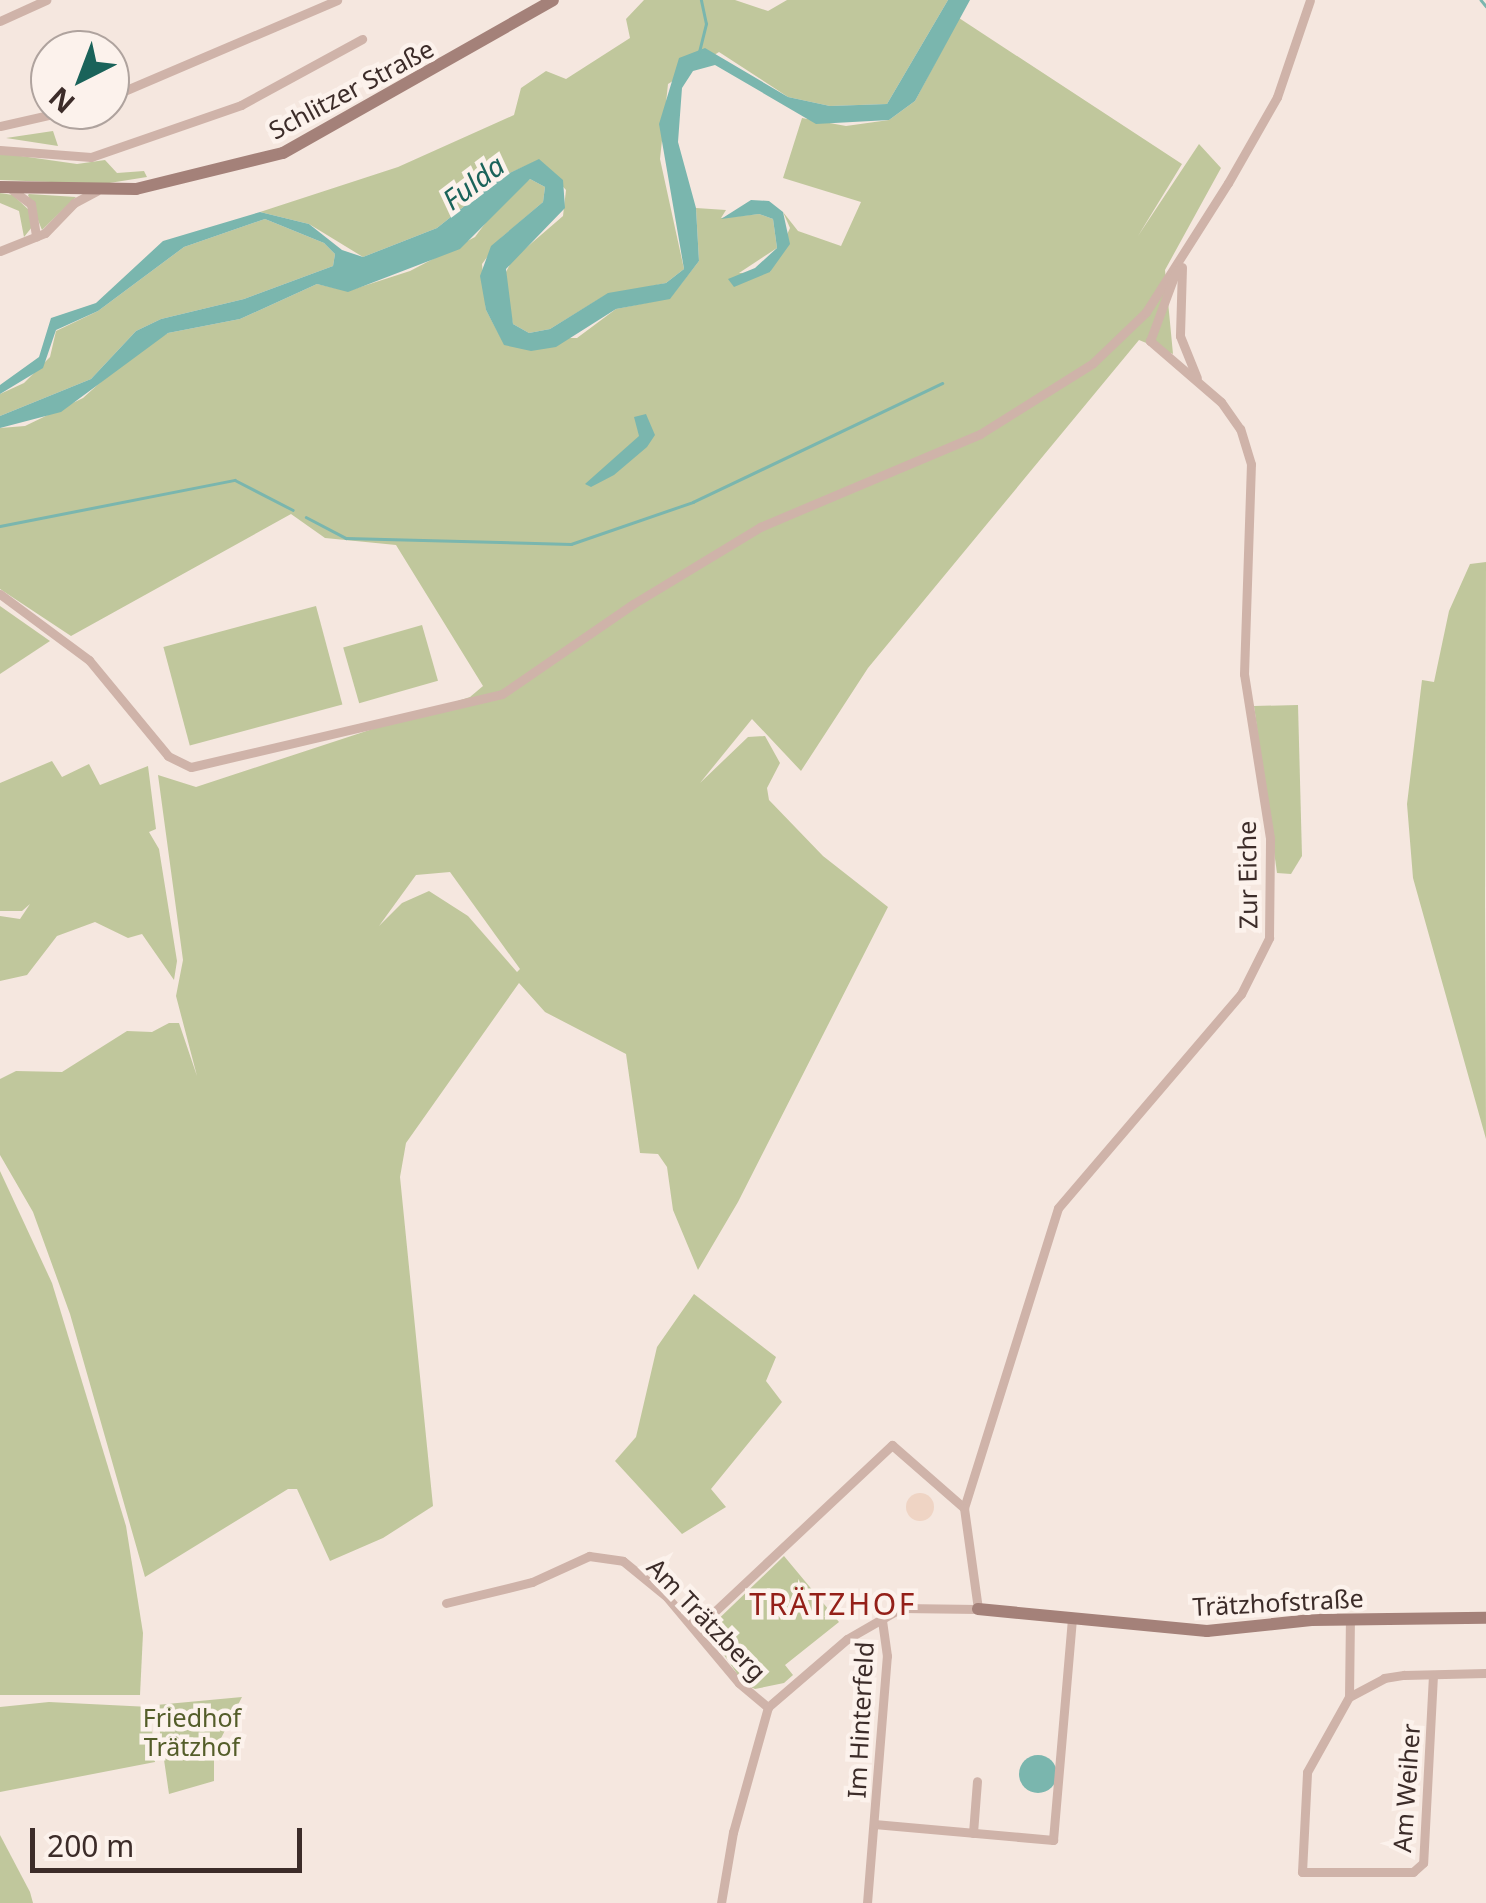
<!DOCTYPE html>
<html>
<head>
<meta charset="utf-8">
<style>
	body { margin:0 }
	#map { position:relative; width:1486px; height:1903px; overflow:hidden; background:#f5e7df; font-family:"Noto Sans",sans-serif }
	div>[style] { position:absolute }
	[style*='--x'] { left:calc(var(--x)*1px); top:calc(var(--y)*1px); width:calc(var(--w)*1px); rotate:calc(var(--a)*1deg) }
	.green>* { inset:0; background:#c0c79c; transform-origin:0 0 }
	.plaza>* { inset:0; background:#efd4c4 }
	.round { border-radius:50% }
	.water>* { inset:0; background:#7ab6ae }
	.stream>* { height:2.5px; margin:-1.25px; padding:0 1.25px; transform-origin:1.25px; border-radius:1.25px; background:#7ab6ae }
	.street>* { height:9px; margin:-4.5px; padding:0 4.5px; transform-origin:4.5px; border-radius:4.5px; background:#cfb3a9 }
	.secondary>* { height:12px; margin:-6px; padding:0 6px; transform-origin:6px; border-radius:6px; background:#a48179 }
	span { translate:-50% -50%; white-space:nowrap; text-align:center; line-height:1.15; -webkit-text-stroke:9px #fcf2ec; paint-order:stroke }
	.street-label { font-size:25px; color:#3c2c29 }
	.park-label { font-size:25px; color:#545d2a }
	.water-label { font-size:28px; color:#1a635a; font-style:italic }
	.quarter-label { font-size:30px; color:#942019; letter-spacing:2.5px }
	.north { position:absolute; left:30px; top:30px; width:100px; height:100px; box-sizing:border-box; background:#fcf2ec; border:2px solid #afa39e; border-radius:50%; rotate:222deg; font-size:28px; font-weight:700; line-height:40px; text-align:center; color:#3c2c29 }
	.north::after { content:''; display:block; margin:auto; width:35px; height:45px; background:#1a635a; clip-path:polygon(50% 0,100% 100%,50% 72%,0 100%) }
	.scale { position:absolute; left:30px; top:1828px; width:272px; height:45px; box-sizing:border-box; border:5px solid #3c2c29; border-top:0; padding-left:12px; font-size:30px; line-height:35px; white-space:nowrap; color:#3c2c29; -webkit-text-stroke:8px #fcf2ec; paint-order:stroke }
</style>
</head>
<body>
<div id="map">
	<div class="green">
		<div style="clip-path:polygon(644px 0,735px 0,768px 11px,787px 0,948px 0,887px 104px,830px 106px,788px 97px,719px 52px,668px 84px,660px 159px,684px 269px,666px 283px,604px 296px,550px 329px,529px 333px,513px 324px,503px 278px,512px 260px,563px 216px,566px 190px,539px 160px,501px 177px,437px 228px,363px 257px,309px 224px,260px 212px,398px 167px,514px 115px,521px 88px,546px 71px,566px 79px,630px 38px,626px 19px)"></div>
		<div style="clip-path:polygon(evenodd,959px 18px,1182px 164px,1138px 236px,1199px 144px,1221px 168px,1165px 270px,1173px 354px,1139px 340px,868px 668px,801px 771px,752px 719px,700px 783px,748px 737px,765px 736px,780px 763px,767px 788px,769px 800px,823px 856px,888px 907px,738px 1202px,698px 1270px,673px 1210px,667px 1167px,658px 1154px,640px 1153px,626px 1054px,545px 1012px,519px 983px,406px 1143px,400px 1177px,433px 1506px,383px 1538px,330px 1561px,297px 1489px,288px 1489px,145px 1577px,70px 1314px,33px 1212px,0 1155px,0 1079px,16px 1071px,62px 1072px,127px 1031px,152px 1032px,169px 1023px,179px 1023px,197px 1076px,176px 996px,183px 960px,158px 775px,196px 787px,470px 697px,483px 686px,396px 545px,325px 538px,291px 514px,71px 636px,0 589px,0 428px,25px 426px,83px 398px,133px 353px,168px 333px,240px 319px,317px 284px,348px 291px,410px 271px,475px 237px,504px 198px,530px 179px,545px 187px,543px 202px,502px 237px,482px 264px,486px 310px,501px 338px,577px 338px,616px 309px,670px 298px,699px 261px,696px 208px,726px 210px,721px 218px,759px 214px,773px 219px,777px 248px,739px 273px,770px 272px,790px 228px,783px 212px,798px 231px,841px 246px,861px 202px,783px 178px,802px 118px,846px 126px,889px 120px,915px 101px,959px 18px,450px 872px,520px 969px,517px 972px,468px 916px,429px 891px,402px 903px,379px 926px,416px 875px,450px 872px)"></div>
		<div style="clip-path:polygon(53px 131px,58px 146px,6px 138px)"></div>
		<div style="clip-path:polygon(0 153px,77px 164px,105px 160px,117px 173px,144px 171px,147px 177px,103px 184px,0 180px)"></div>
		<div style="clip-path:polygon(0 193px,13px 195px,31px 212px,32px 227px,24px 237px,19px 211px,0 203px)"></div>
		<div style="clip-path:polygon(28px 195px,29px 194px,76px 197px,42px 230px)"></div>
		<div style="clip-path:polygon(265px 219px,324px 243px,335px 254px,333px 266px,244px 299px,161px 319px,136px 331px,91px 379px,0 416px,0 394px,24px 383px,50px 357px,56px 331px,98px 311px,184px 247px)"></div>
		<div style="clip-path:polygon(1486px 562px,1485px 899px,1486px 1139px,1413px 878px,1407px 804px,1422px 680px,1434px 682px,1449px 611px,1470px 564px)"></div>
		<div style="clip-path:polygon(0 606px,50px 641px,0 674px)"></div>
		<div style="left:316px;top:606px;width:102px;height:158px;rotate:75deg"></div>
		<div style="left:422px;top:625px;width:58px;height:82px;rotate:74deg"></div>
		<div style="clip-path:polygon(1298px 705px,1302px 856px,1291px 874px,1277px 873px,1254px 706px)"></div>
		<div style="clip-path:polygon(52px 761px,62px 777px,89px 764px,100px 785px,148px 766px,156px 829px,149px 832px,159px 849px,177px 961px,174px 980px,142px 934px,128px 938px,95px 922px,57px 936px,27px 975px,0 981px,0 916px,20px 919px,30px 904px,22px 911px,0 911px,0 783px)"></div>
		<div style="clip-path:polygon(0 1171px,52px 1283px,126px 1526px,143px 1633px,140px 1695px,0 1695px)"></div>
		<div style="clip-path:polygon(694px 1294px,776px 1357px,766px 1381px,782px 1402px,711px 1489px,726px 1507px,682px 1534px,615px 1461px,636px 1437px,657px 1347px)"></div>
		<div style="clip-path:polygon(784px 1556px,839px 1622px,785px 1665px,793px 1675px,784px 1683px,755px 1689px,744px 1684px,707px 1630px)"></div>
		<div style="clip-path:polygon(242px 1697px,214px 1752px,214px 1781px,169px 1794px,156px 1705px)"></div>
		<div style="clip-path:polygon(49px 1702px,150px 1707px,155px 1762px,0 1792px,0 1707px)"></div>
		<div style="clip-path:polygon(0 1835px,30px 1892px,33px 1903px,0 1903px)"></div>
	</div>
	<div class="plaza">
		<div class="round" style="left:906px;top:1493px;width:28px;height:28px"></div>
	</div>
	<div class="water">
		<div style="clip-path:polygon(948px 0,970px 0,915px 101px,889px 120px,816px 124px,715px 65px,693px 71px,682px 88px,678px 142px,696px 208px,699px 261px,670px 299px,616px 309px,556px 347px,531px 351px,504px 345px,486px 310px,480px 276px,491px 246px,543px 202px,545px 187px,530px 179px,460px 249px,348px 292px,317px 284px,240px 319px,168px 333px,61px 412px,0 428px,0 416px,91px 379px,136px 331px,161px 319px,244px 299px,333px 266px,335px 254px,324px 243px,265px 219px,184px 247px,98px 311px,56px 330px,43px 368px,0 394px,0 385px,39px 357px,51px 318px,96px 303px,163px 241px,260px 212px,309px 224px,342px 250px,363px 257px,437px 228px,501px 177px,539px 159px,563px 180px,565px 208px,506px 269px,513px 324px,529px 333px,550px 329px,608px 293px,666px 283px,684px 269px,659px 124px,679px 58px,705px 48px,788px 97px,830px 106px,887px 104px)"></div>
		<div style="clip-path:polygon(751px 200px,769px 201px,783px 212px,790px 244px,770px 272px,734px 287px,728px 279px,755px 268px,777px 248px,773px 219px,759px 214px,721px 219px)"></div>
		<div style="clip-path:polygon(646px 414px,655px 435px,647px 447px,614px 475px,591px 487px,585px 484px,639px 436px,634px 417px)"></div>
		<div class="round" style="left:1019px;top:1755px;width:38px;height:38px"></div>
	</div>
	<div class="stream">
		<div style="--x:1481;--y:0;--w:8;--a:50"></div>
		<div style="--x:699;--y:52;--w:29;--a:-76"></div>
		<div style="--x:706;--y:24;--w:25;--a:-102"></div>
		<div style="--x:306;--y:517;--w:45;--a:27.7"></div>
		<div style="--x:346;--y:538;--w:225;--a:1.5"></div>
		<div style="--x:571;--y:544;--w:129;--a:-19"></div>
		<div style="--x:693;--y:502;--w:276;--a:-25.5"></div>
		<div style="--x:0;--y:526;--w:239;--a:-11.1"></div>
		<div style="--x:235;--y:480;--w:65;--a:27.3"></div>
	</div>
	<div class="street">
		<div style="--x:0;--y:21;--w:51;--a:-24.5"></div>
		<div style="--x:110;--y:97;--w:247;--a:-23.1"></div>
		<div style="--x:0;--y:126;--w:73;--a:-12.7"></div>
		<div style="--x:0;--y:150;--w:91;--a:4.4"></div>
		<div style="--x:91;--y:157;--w:159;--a:-19.1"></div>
		<div style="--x:241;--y:105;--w:138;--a:-28.6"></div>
		<div style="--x:11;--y:189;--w:25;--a:37"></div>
		<div style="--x:31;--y:204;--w:33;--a:81"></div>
		<div style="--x:0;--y:251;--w:48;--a:-21.8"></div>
		<div style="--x:45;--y:233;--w:42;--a:-46"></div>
		<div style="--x:74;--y:203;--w:26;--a:-28"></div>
		<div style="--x:1182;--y:267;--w:69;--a:91.7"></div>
		<div style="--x:1180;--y:336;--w:45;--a:68"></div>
		<div style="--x:0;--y:594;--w:111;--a:36.6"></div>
		<div style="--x:89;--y:660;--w:124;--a:50.5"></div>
		<div style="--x:168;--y:756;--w:25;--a:26"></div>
		<div style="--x:191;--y:767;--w:319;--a:-13.2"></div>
		<div style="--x:502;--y:694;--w:159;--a:-34.5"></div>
		<div style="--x:633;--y:604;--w:149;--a:-31.2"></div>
		<div style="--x:760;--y:527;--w:239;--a:-22.9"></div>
		<div style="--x:980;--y:434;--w:133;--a:-32.1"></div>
		<div style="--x:1093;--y:363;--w:74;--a:-43.9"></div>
		<div style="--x:1146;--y:312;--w:153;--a:-57.6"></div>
		<div style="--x:1228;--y:183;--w:99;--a:-60.3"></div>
		<div style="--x:1277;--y:97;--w:102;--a:-71.2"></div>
		<div style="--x:964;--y:1508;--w:314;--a:-72.6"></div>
		<div style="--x:1058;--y:1208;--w:282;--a:-49.5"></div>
		<div style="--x:1241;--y:994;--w:63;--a:-63.4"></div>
		<div style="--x:1269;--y:938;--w:100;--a:-89.4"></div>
		<div style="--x:1270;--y:838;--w:166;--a:-99"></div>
		<div style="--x:1244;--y:674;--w:210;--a:-88.1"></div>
		<div style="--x:1251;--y:464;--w:37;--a:-107"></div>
		<div style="--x:1240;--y:429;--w:33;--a:-125"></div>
		<div style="--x:1221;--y:402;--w:94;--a:-139.3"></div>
		<div style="--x:1150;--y:341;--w:75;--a:-69.6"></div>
		<div style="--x:446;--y:1603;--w:89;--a:-13.7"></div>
		<div style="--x:532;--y:1582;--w:63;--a:-24.5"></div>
		<div style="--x:589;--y:1556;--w:34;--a:8"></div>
		<div style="--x:623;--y:1561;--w:57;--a:39.3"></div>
		<div style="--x:667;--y:1597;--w:112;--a:50.1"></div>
		<div style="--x:739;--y:1683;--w:38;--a:40"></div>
		<div style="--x:696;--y:1629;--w:269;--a:-43.2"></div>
		<div style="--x:892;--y:1445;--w:96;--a:41.2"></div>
		<div style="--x:964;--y:1508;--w:102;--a:82.1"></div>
		<div style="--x:978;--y:1609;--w:77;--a:-179.3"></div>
		<div style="--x:901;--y:1608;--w:62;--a:150.1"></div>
		<div style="--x:847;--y:1639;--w:104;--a:139.3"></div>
		<div style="--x:768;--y:1707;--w:130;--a:105.6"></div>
		<div style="--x:733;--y:1832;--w:72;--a:99.6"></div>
		<div style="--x:1433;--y:1675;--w:188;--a:93"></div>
		<div style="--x:1423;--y:1863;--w:13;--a:138"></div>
		<div style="--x:1413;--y:1872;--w:111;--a:180"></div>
		<div style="--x:1302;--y:1872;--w:100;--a:-87.1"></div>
		<div style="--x:1307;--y:1772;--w:86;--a:-60.8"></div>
		<div style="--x:1349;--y:1697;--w:40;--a:-28"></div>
		<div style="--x:1384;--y:1678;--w:20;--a:-9"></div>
		<div style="--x:1404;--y:1675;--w:82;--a:-1.4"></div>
		<div style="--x:1349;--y:1697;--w:78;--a:-89.3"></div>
		<div style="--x:874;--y:1824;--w:180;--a:5.1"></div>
		<div style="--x:1053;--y:1840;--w:222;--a:-85.1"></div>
		<div style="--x:973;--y:1833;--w:52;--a:-85.6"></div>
		<div style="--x:867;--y:1903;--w:248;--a:-85.4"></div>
		<div style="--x:887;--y:1656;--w:37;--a:-98"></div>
	</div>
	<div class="secondary">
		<div style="--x:0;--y:187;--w:136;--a:0.8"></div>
		<div style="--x:136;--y:189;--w:151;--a:-13.8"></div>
		<div style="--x:283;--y:153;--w:310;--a:-29.5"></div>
		<div style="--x:978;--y:1609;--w:230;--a:5.5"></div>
		<div style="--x:1207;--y:1631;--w:105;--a:-6"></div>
		<div style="--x:1311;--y:1620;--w:175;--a:-0.7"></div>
	</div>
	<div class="street-label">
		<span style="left:351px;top:89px;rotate:-28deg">Schlitzer Straße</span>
		<span style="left:1247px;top:875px;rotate:-91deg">Zur Eiche</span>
		<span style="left:1278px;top:1602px;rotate:-3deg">Trätzhofstraße</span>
		<span style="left:707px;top:1619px;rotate:46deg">Am Trätzberg</span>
		<span style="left:860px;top:1720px;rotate:-87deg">Im Hinterfeld</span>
		<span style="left:1406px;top:1788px;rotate:-86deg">Am Weiher</span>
	</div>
	<div class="park-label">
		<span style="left:192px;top:1732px">Friedhof<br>Trätzhof</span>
	</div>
	<div class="water-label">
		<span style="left:473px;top:182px;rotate:-37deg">Fulda</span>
	</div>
	<div class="quarter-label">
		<span style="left:833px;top:1604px">TRÄTZHOF</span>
	</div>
	<div class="north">N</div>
	<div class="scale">200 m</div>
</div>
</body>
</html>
